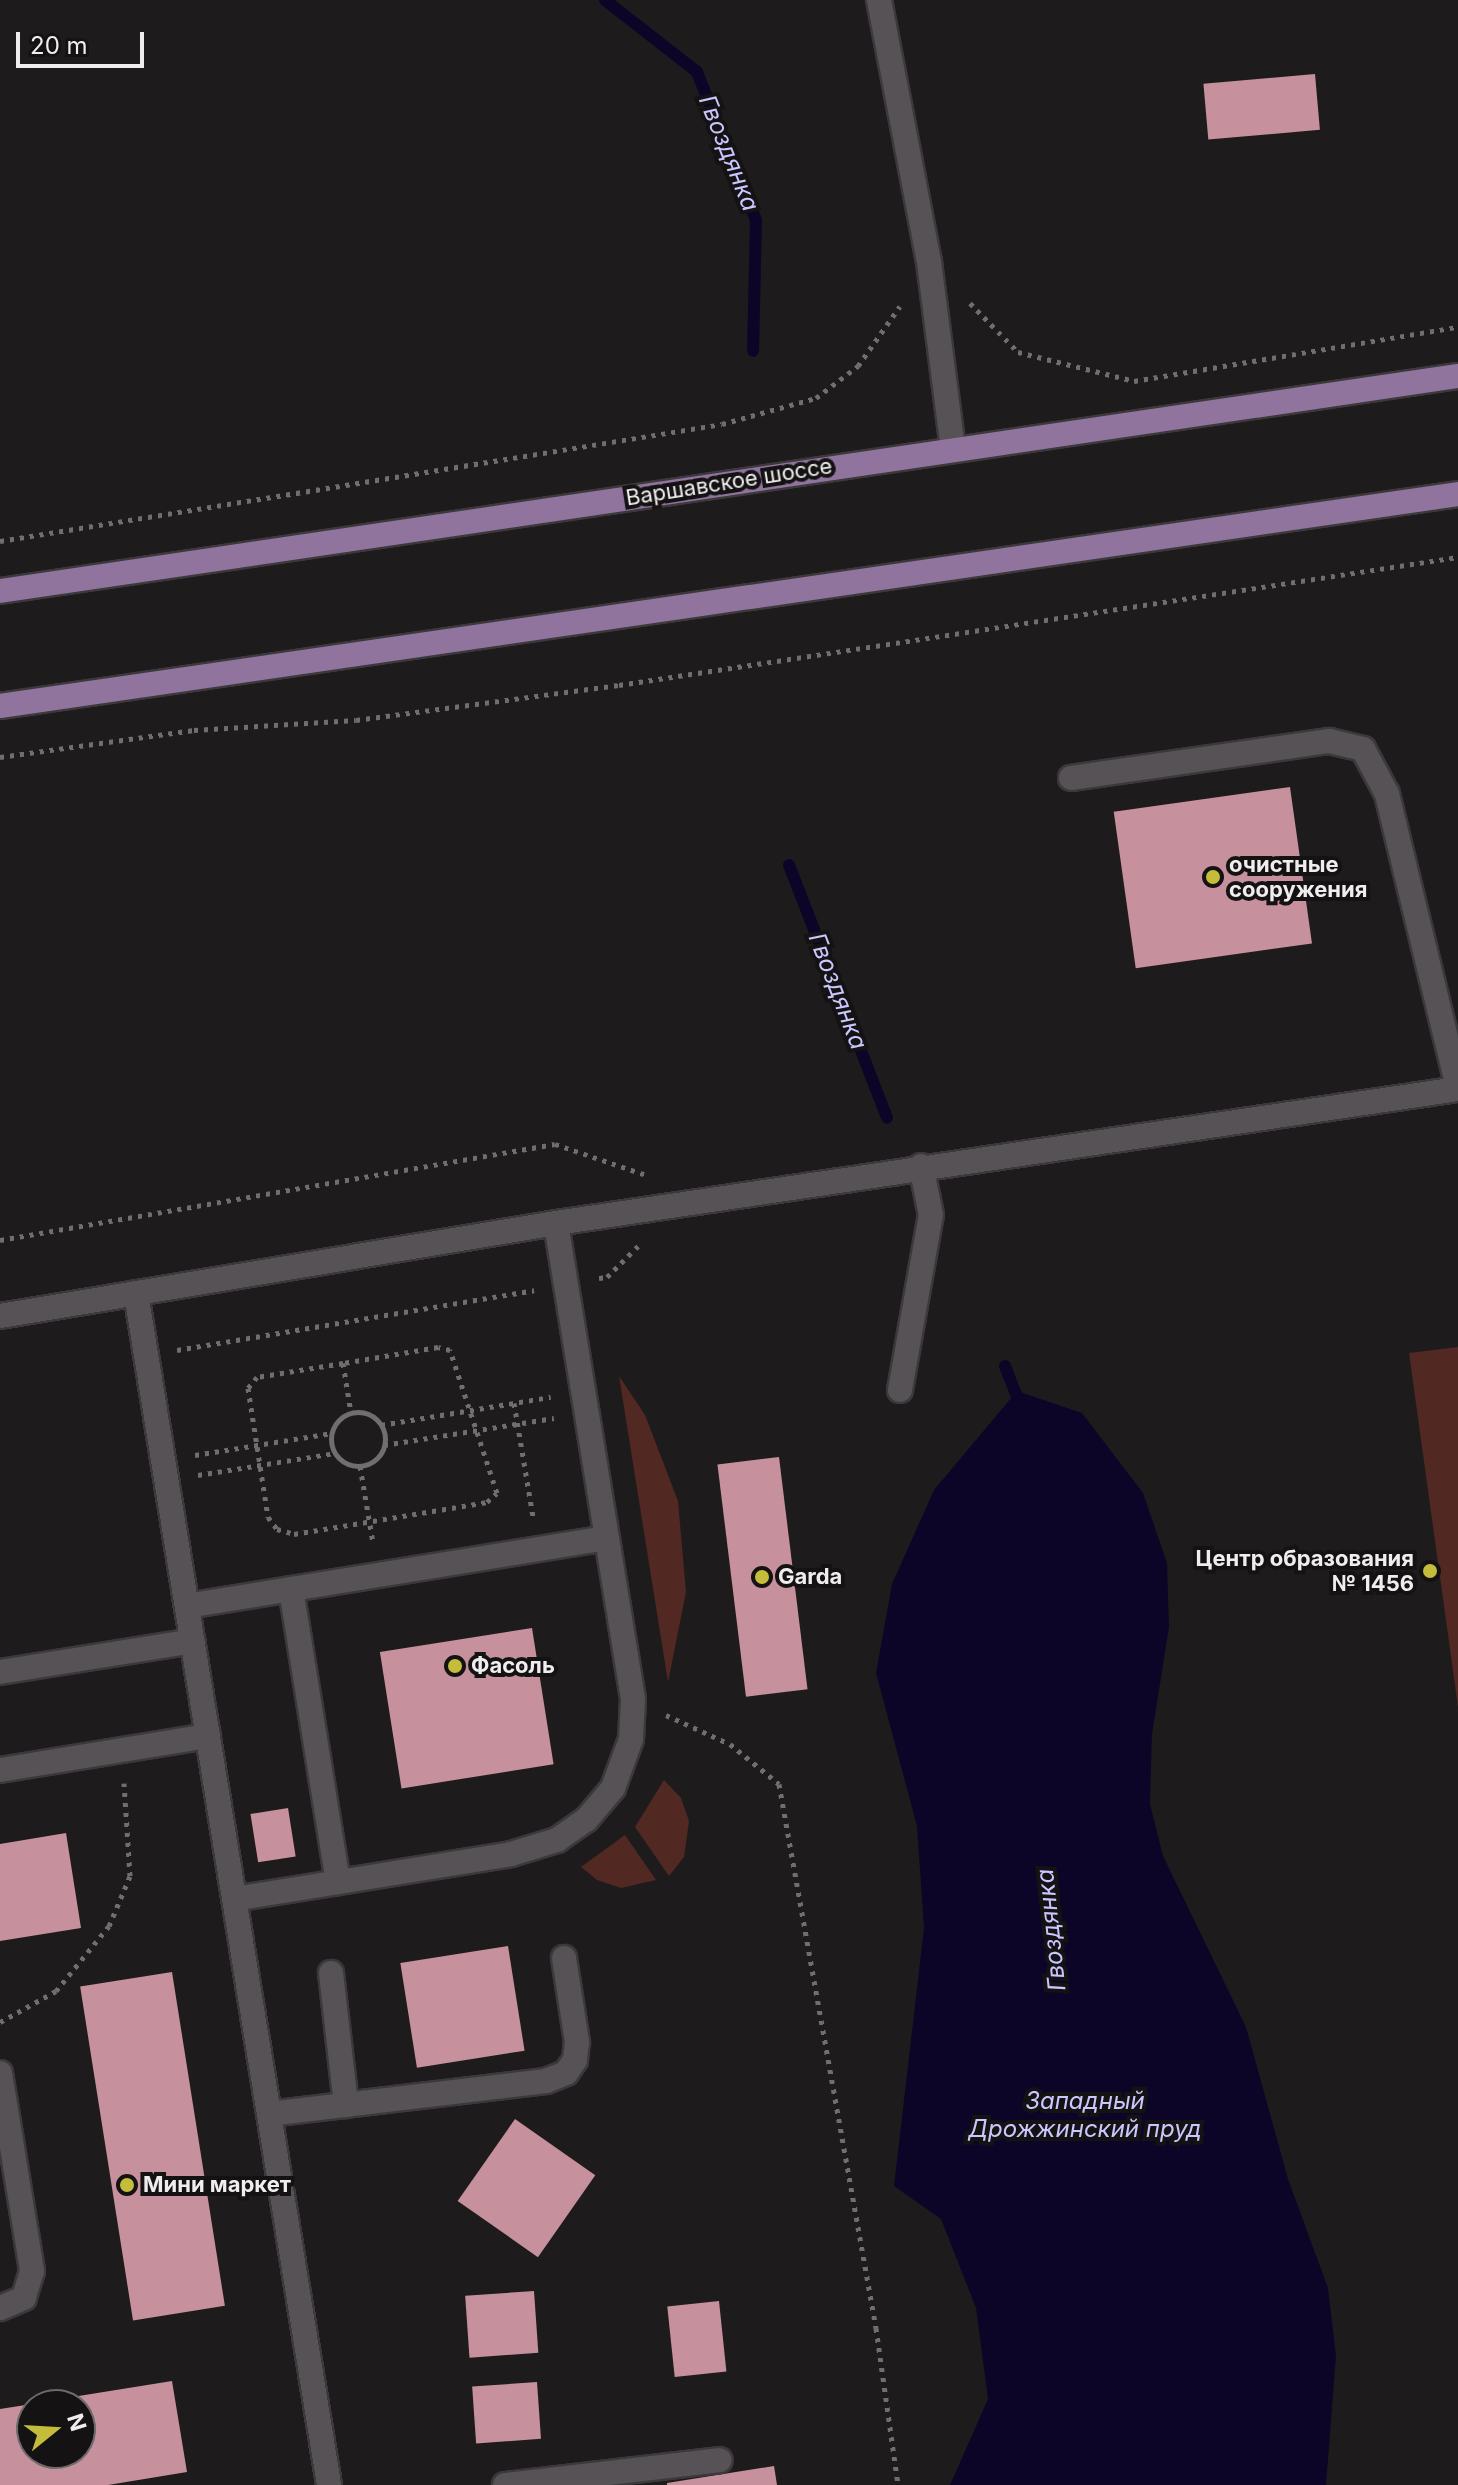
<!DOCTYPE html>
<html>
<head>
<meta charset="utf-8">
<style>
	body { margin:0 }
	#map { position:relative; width:1458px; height:2485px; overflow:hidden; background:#1e1b1d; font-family:Inter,sans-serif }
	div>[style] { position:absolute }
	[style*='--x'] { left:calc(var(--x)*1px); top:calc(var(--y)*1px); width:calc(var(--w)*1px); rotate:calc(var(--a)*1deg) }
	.green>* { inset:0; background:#522822 }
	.water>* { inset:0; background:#0d0527 }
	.stream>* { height:12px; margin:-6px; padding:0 6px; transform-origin:6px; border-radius:6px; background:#0d0527 }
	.building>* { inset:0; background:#c6909d; transform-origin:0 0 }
	.path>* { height:5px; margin-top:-2.5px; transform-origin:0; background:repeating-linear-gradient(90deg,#716e70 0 4px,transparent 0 10px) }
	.path>.ring { margin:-2.5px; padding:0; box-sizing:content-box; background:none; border:5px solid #716e70; border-radius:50% }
	.roads { filter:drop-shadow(2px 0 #3b393b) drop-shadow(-2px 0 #3b393b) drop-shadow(0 2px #3b393b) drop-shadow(0 -2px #3b393b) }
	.lane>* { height:24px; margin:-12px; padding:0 12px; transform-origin:12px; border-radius:12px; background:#565255 }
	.street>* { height:24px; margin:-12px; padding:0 12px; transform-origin:12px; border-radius:12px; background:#565255 }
	.secondary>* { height:24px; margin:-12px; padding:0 12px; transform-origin:12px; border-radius:12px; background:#565255 }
	.primary>* { height:24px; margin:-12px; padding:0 12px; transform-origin:12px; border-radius:12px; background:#90749e }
	.dots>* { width:22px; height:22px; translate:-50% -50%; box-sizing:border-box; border:4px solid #151214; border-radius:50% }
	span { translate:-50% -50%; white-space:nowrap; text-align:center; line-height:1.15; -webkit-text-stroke:8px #151214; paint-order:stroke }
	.street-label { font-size:22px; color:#f0edef }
	.poi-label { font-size:22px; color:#f0edef; font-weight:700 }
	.left { translate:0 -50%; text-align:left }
	.right { translate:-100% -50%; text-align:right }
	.water-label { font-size:24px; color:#cac6fe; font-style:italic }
	.north { position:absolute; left:16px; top:2389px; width:80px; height:80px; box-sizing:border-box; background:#151214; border:2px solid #6d6a6c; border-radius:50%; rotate:72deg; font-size:22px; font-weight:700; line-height:32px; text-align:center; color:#f0edef }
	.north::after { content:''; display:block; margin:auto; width:28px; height:36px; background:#c6bc3c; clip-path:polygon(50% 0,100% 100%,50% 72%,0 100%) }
	.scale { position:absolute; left:16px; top:32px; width:128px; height:36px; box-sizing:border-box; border:4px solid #f0edef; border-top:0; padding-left:10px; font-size:24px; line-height:28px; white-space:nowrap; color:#f0edef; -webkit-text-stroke:6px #151214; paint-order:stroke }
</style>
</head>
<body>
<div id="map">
	<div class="green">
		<div style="clip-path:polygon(1458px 1347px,1458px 1707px,1409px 1353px)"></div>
		<div style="clip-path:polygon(619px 1376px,645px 1415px,678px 1501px,686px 1592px,668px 1682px)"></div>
		<div style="clip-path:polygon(664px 1780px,681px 1798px,689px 1821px,684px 1857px,669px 1876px,635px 1827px)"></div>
		<div style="clip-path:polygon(625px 1835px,656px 1880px,621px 1888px,597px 1880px,581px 1867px)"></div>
	</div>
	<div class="water">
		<div style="clip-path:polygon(1017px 1391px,1082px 1413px,1143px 1493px,1167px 1563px,1169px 1627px,1152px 1734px,1150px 1804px,1163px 1856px,1246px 2027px,1288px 2179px,1328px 2288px,1336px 2356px,1326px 2485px,950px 2485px,988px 2399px,976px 2308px,941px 2219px,894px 2186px,924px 1928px,917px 1826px,876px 1673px,892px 1584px,934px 1490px)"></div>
	</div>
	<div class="stream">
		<div style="--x:605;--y:0;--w:117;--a:38"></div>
		<div style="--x:697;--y:72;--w:159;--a:68.3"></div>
		<div style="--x:756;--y:220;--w:131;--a:91.3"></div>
		<div style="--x:789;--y:865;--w:271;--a:68.8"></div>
		<div style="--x:1005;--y:1366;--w:44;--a:68.7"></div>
	</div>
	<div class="building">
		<div style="left:1315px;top:74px;width:56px;height:112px;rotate:85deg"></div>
		<div style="left:1290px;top:787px;width:158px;height:178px;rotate:82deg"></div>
		<div style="left:779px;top:1457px;width:234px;height:62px;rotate:83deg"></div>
		<div style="left:532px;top:1628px;width:138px;height:154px;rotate:81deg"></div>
		<div style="left:288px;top:1808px;width:49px;height:38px;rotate:81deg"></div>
		<div style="clip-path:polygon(66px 1833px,81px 1928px,0 1941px,0 1844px)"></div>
		<div style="left:508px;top:1946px;width:106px;height:109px;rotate:81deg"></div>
		<div style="left:172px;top:1972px;width:338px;height:93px;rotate:81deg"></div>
		<div style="left:515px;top:2119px;width:98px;height:100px;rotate:35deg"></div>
		<div style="left:534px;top:2291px;width:62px;height:69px;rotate:86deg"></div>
		<div style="left:719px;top:2301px;width:71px;height:52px;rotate:84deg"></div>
		<div style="clip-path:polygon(172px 2381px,187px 2472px,108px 2485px,0 2485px,0 2409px,32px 2404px,32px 2453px,80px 2453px,80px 2405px,35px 2403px)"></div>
		<div style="left:537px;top:2382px;width:57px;height:65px;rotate:86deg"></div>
		<div style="clip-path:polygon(774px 2466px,777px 2485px,667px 2485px,667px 2483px)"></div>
	</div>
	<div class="path">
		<div style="--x:970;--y:303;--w:69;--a:45.6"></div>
		<div style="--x:1018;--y:352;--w:120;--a:14"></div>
		<div style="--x:1134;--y:381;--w:328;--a:-9.5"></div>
		<div style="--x:0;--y:541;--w:731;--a:-9.2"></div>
		<div style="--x:722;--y:424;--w:98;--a:-15.5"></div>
		<div style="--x:816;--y:398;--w:53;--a:-37.3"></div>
		<div style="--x:858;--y:366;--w:73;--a:-55"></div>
		<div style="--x:0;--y:757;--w:196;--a:-7.9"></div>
		<div style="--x:194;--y:730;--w:162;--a:-3.5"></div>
		<div style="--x:356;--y:720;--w:265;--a:-7.6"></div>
		<div style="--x:619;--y:685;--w:849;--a:-8.67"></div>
		<div style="--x:0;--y:1240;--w:563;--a:-9.81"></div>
		<div style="--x:555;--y:1144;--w:96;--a:18.8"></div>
		<div style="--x:599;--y:1278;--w:8;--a:-7"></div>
		<div style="--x:607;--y:1277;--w:45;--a:-45"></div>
		<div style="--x:177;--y:1350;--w:362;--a:-9.5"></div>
		<div style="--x:343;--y:1363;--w:87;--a:170.8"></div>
		<div style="--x:257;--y:1377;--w:14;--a:129"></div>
		<div style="--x:248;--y:1388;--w:131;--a:81.2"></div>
		<div style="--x:268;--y:1517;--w:15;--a:53"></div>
		<div style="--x:277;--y:1529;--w:18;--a:16"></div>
		<div style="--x:294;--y:1534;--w:196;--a:-9.4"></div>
		<div style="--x:487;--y:1502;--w:13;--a:-42"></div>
		<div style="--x:497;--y:1493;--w:151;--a:-108.2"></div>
		<div style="--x:450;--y:1350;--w:12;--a:-166"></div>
		<div style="--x:438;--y:1347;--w:96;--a:170.4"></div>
		<div style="--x:343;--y:1363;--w:51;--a:80.9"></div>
		<div style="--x:514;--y:1403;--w:116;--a:80.5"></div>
		<div class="ring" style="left:331px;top:1412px;width:49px;height:49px"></div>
		<div style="--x:381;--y:1425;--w:172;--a:-9.4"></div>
		<div style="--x:384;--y:1445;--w:172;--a:-9"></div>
		<div style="--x:195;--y:1455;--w:139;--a:-9.1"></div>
		<div style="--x:360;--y:1466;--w:78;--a:80.4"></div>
		<div style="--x:198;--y:1475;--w:140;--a:-9.1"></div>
		<div style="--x:666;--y:1715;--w:70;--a:24.4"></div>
		<div style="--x:730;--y:1744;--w:63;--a:39.2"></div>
		<div style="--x:779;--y:1784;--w:553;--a:79.89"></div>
		<div style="--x:876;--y:2328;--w:159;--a:82"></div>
		<div style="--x:0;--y:2022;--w:64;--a:-29"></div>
		<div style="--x:56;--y:1991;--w:84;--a:-50.8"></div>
		<div style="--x:109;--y:1926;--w:54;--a:-67.2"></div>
		<div style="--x:130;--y:1876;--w:93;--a:-93.7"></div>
	</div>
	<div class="roads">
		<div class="lane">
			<div style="--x:879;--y:0;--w:267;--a:79.2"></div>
			<div style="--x:929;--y:262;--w:189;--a:82.7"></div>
			<div style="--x:1071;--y:778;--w:261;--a:-8.2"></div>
			<div style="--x:1329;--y:741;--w:35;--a:13"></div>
			<div style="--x:1363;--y:749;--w:51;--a:61.9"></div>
			<div style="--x:1387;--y:794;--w:301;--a:76.4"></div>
			<div style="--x:900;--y:1390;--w:178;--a:-80"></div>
			<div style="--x:931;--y:1215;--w:50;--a:-101.5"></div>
			<div style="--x:291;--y:1589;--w:297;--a:80.9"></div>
			<div style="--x:187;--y:1606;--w:425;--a:-9.2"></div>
			<div style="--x:0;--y:1672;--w:195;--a:-9.1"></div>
			<div style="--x:0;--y:1770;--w:211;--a:-9.3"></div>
			<div style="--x:234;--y:1899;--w:281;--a:-9.2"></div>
			<div style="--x:511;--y:1854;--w:48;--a:-16.9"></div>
			<div style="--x:557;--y:1840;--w:35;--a:-35"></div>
			<div style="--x:586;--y:1820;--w:42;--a:-49.8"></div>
			<div style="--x:613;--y:1788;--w:52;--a:-69.8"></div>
			<div style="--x:631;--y:1739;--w:40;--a:-87.1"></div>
			<div style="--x:633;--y:1699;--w:482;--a:-99.2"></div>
			<div style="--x:331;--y:1973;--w:133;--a:83.5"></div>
			<div style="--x:0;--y:2073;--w:201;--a:80.8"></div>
			<div style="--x:32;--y:2271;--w:28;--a:107"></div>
			<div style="--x:24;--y:2298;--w:26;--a:157"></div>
			<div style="--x:269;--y:2114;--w:279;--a:-6.8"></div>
			<div style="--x:546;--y:2081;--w:22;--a:-22"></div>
			<div style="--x:566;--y:2073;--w:16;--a:-55"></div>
			<div style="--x:575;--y:2060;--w:18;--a:-84"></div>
			<div style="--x:577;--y:2042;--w:85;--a:-98.8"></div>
			<div style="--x:505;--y:2485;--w:216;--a:-6.6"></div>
		</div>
		<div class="street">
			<div style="--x:136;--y:1293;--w:1208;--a:80.8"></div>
		</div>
		<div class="secondary">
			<div style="--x:0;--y:1316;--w:564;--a:-9.5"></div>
			<div style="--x:556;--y:1223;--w:912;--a:-8.45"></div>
		</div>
		<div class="primary">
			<div style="--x:0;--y:591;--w:1474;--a:-8.39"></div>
			<div style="--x:0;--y:706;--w:1473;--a:-8.27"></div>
		</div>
	</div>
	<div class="dots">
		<div style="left:1213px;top:877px;background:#c6bc3c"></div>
		<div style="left:1430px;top:1571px;background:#c6bc3c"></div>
		<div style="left:762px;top:1577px;background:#c6bc3c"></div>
		<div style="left:455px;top:1666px;background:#c6bc3c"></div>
		<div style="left:127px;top:2185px;background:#c6bc3c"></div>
	</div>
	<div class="street-label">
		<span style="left:729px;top:482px;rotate:-9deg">Варшавское шоссе</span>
	</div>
	<div class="poi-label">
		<span class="left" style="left:1229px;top:877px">очистные<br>сооружения</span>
		<span class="right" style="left:1414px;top:1571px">Центр образования<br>№ 1456</span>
		<span class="left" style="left:778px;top:1577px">Garda</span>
		<span class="left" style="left:471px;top:1666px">Фасоль</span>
		<span class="left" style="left:143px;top:2185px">Мини маркет</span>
	</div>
	<div class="water-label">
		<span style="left:729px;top:153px;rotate:68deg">Гвоздянка</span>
		<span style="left:838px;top:991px;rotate:69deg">Гвоздянка</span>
		<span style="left:1051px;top:1930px;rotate:-96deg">Гвоздянка</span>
		<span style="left:1085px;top:2115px">Западный<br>Дрожжинский пруд</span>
	</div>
	<div class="north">N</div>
	<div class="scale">20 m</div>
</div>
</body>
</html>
